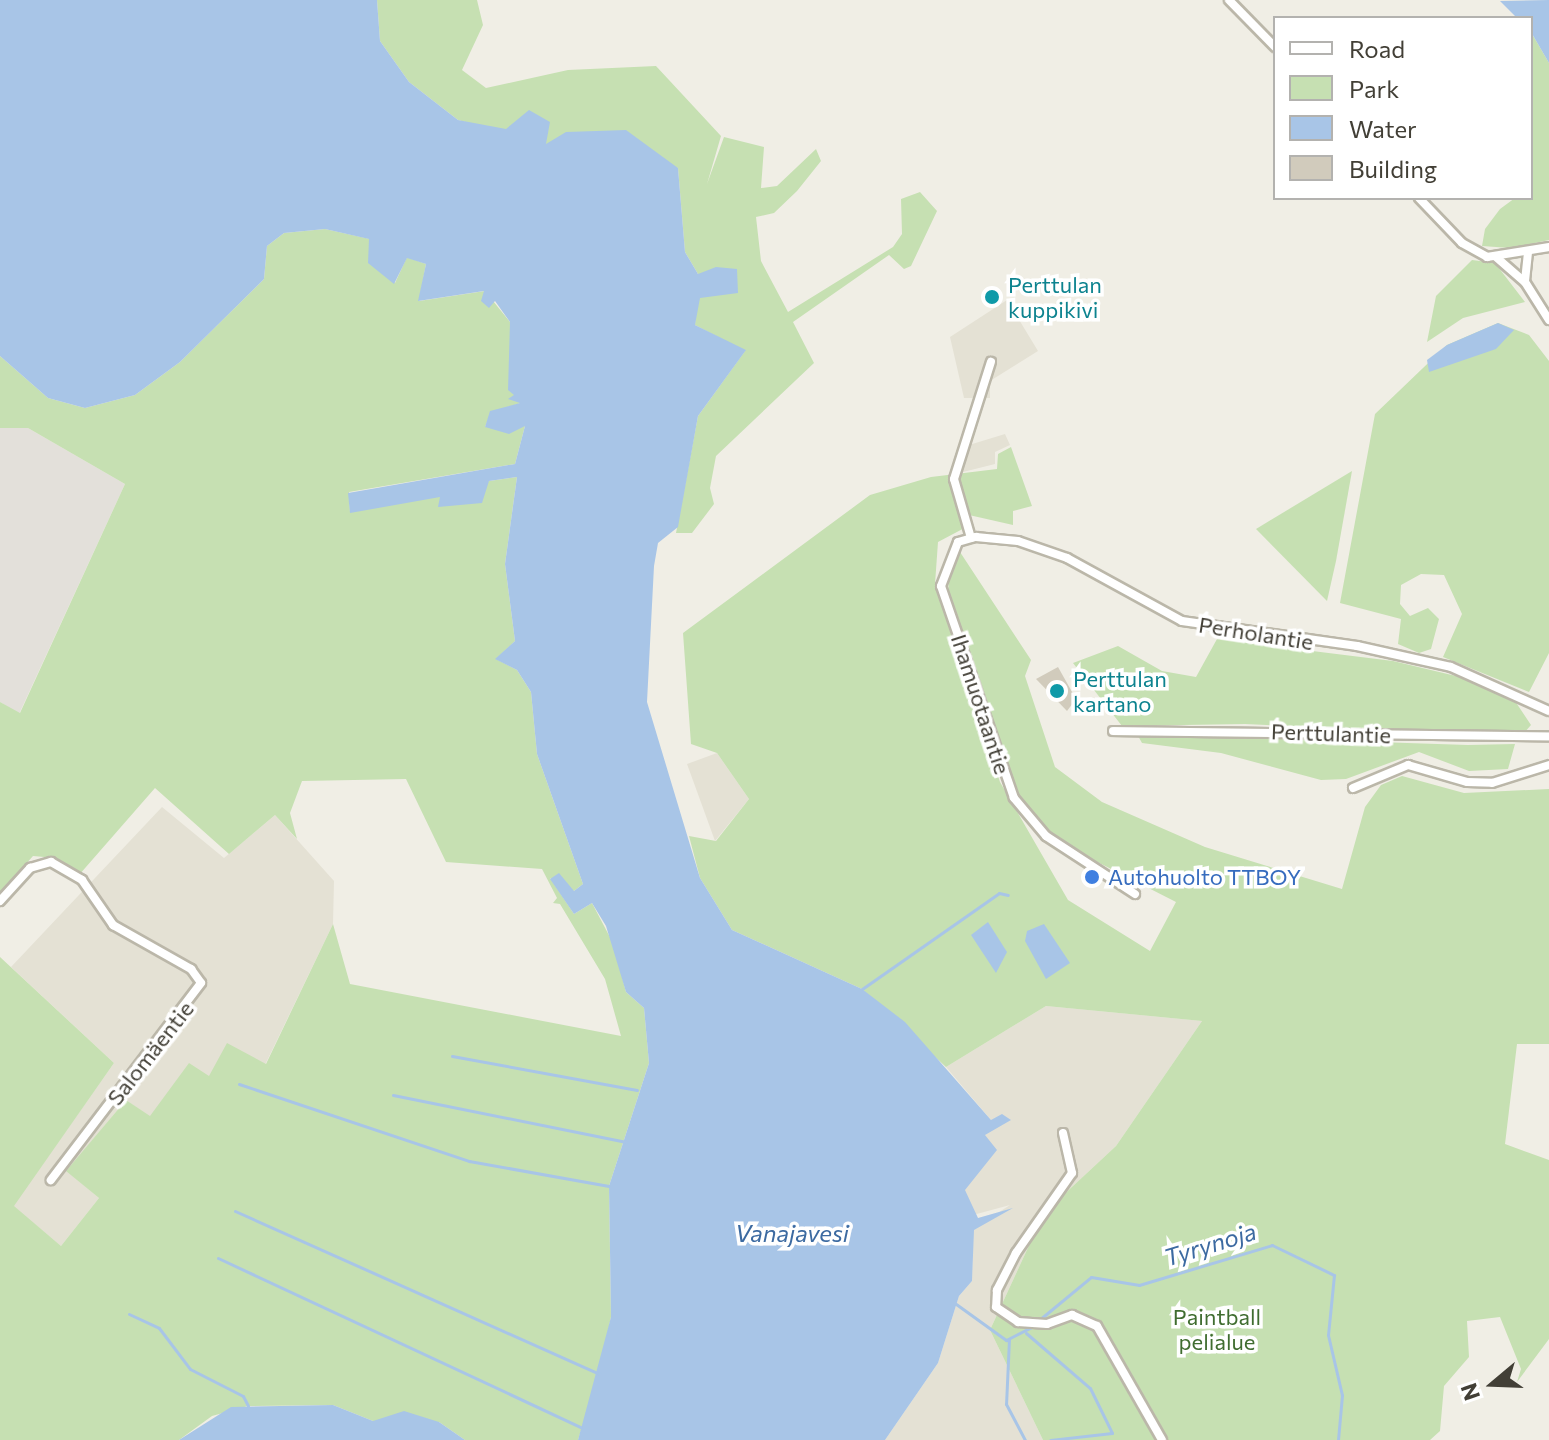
<!DOCTYPE html>
<html>
<head>
<meta charset="utf-8">
<style>
	body { margin:0 }
	#map { position:relative; width:1549px; height:1440px; overflow:hidden; background:#f0eee5; font-family:Commissioner,sans-serif }
	div>[style] { position:absolute }
	[style*='--x'] { left:calc(var(--x)*1px); top:calc(var(--y)*1px); width:calc(var(--w)*1px); rotate:calc(var(--a)*1deg) }
	.residential>* { inset:0; background:#e4e1d4 }
	.industrial>* { inset:0; background:#e3e0da }
	.green>* { inset:0; background:#c6e0b2 }
	.water>* { inset:0; background:#a8c5e7 }
	.stream>* { height:3px; margin:-1.5px; padding:0 1.5px; transform-origin:1.5px; border-radius:1.5px; background:#a8c5e7 }
	.building>* { inset:0; background:#d1cbbc }
	.roads { filter:drop-shadow(2px 0 #bbb7a9) drop-shadow(-2px 0 #bbb7a9) drop-shadow(0 2px #bbb7a9) drop-shadow(0 -2px #bbb7a9) }
	.street>* { height:8px; margin:-4px; padding:0 4px; transform-origin:4px; border-radius:4px; background:#fff }
	.dots>* { width:22px; height:22px; translate:-50% -50%; box-sizing:border-box; border:4px solid #fff; border-radius:50% }
	span { translate:-50% -50%; white-space:nowrap; text-align:center; line-height:1.15; -webkit-text-stroke:7px #fff; paint-order:stroke }
	.culture-label { font-size:22px; color:#0d838f }
	.left { translate:0 -50%; text-align:left }
	.street-label { font-size:22px; color:#423f36 }
	.shop-label { font-size:22px; color:#366cbe }
	.park-label { font-size:22px; color:#406d30 }
	.water-label { font-size:24px; color:#3c6aa1; font-style:italic }
	.legend { position:absolute; left:1273px; top:16px; width:260px; height:184px; box-sizing:border-box; background:#fff; border:2px solid #b3b2af; margin:0; padding:10px 14px; list-style:none; font-size:24px; color:#423f36 }
	.legend li { display:flex; align-items:center; gap:16px; height:40px }
	.legend b { width:40px; border:2px solid #b3b2af }
	.north { position:absolute; left:1453px; top:1344px; width:80px; height:80px; -webkit-text-stroke:6px #fff; paint-order:stroke; rotate:251deg; font-size:22px; font-weight:700; line-height:32px; text-align:center; color:#423f36 }
	.north::after { content:''; display:block; margin:auto; width:28px; height:36px; background:#423f36; clip-path:polygon(50% 0,100% 100%,50% 72%,0 100%) }
</style>
</head>
<body>
<div id="map">
	<div class="residential">
		<div style="clip-path:polygon(1007px 300px,1038px 351px,990px 381px,990px 398px,964px 398px,950px 337px)"></div>
		<div style="clip-path:polygon(1005px 434px,1010px 445px,995px 452px,995px 464px,963px 472px,969px 445px)"></div>
		<div style="clip-path:polygon(717px 753px,749px 799px,715px 841px,687px 764px)"></div>
		<div style="clip-path:polygon(162px 807px,224px 858px,275px 815px,334px 881px,333px 924px,265px 1065px,209px 1077px,189px 1064px,150px 1117px,126px 1100px,67px 1171px,99px 1198px,61px 1246px,13px 1206px,114px 1063px,11px 967px)"></div>
		<div style="clip-path:polygon(1046px 1006px,1202px 1021px,1116px 1146px,1044px 1213px,990px 1330px,1043px 1440px,885px 1440px,938px 1363px,959px 1296px,972px 1281px,973px 1229px,1010px 1205px,973px 1215px,964px 1190px,991px 1120px,946px 1067px)"></div>
	</div>
	<div class="industrial">
		<div style="clip-path:polygon(0 428px,28px 428px,125px 484px,19px 714px,0 702px)"></div>
	</div>
	<div class="green">
		<div style="clip-path:polygon(377px 0,477px 0,483px 25px,462px 70px,486px 88px,568px 70px,656px 66px,721px 136px,707px 184px,724px 137px,764px 147px,761px 188px,777px 186px,816px 149px,821px 161px,797px 191px,774px 213px,756px 217px,761px 261px,788px 312px,893px 247px,902px 234px,901px 199px,920px 192px,937px 211px,911px 266px,904px 269px,889px 255px,793px 322px,814px 363px,716px 456px,710px 488px,714px 504px,692px 533px,676px 533px,698px 416px,745px 351px,695px 325px,698px 274px,685px 252px,678px 168px,546px 144px,458px 120px,409px 82px,380px 41px)"></div>
		<div style="clip-path:polygon(1531px 32px,1549px 63px,1549px 240px,1510px 248px,1482px 246px,1485px 229px,1500px 209px,1515px 198px,1531px 198px)"></div>
		<div style="clip-path:polygon(325px 229px,370px 239px,395px 283px,407px 257px,426px 264px,419px 301px,485px 291px,510px 322px,511px 386px,521px 403px,491px 412px,485px 427px,525px 426px,515px 464px,349px 492px,350px 512px,441px 496px,439px 506px,489px 481px,517px 477px,505px 564px,515px 641px,496px 659px,517px 670px,531px 692px,537px 754px,583px 884px,574px 891px,550px 878px,574px 914px,592px 903px,613px 943px,626px 992px,644px 1008px,649px 1063px,609px 1186px,611px 1317px,599px 1374px,578px 1440px,465px 1440px,439px 1422px,373px 1421px,333px 1405px,248px 1406px,212px 1416px,179px 1440px,0 1440px,0 957px,114px 1063px,14px 1206px,61px 1246px,99px 1198px,66px 1171px,126px 1100px,150px 1116px,189px 1063px,209px 1076px,227px 1043px,266px 1064px,333px 924px,350px 984px,621px 1036px,605px 979px,560px 904px,553px 903px,557px 898px,542px 869px,446px 862px,406px 779px,302px 781px,290px 813px,297px 839px,275px 815px,229px 854px,155px 788px,79px 875px,56px 858px,33px 856px,0 893px,0 702px,20px 713px,125px 484px,28px 428px,0 428px,0 356px,48px 398px,85px 408px,135px 395px,180px 362px,264px 279px,267px 246px,284px 233px)"></div>
		<div style="clip-path:polygon(1472px 260px,1495px 263px,1525px 302px,1463px 318px,1427px 342px,1436px 296px)"></div>
		<div style="clip-path:polygon(1498px 323px,1529px 335px,1549px 361px,1549px 653px,1529px 692px,1443px 657px,1462px 614px,1444px 575px,1421px 574px,1401px 585px,1400px 604px,1410px 616px,1428px 608px,1439px 619px,1431px 649px,1419px 653px,1398px 644px,1401px 619px,1340px 603px,1375px 414px,1447px 345px)"></div>
		<div style="clip-path:polygon(1011px 447px,1032px 506px,1013px 511px,1013px 525px,969px 515px,972px 524px,938px 542px,935px 584px,1000px 782px,1068px 900px,1150px 951px,1176px 902px,1064px 845px,1036px 822px,1020px 798px,999px 755px,948px 599px,949px 568px,960px 552px,1031px 660px,1025px 676px,1055px 767px,1102px 802px,1205px 847px,1342px 889px,1365px 807px,1381px 785px,1402px 776px,1464px 793px,1549px 789px,1549px 1044px,1517px 1044px,1505px 1144px,1549px 1160px,1549px 1339px,1517px 1382px,1521px 1369px,1500px 1317px,1467px 1321px,1469px 1357px,1444px 1386px,1440px 1431px,1430px 1440px,1043px 1440px,990px 1330px,1044px 1213px,1116px 1146px,1202px 1021px,1046px 1006px,946px 1067px,862px 989px,732px 930px,700px 878px,689px 836px,716px 841px,749px 799px,717px 753px,691px 744px,683px 633px,870px 495px,931px 477px,997px 469px,998px 454px)"></div>
		<div style="clip-path:polygon(1352px 471px,1336px 561px,1327px 601px,1256px 529px)"></div>
		<div style="clip-path:polygon(1217px 639px,1393px 661px,1477px 681px,1511px 695px,1531px 725px,1524px 733px,1484px 734px,1245px 724px,1122px 726px,1073px 663px,1118px 646px,1162px 671px,1196px 677px)"></div>
		<div style="clip-path:polygon(1137px 734px,1468px 745px,1515px 744px,1508px 769px,1469px 771px,1419px 752px,1346px 779px,1321px 780px,1221px 753px,1142px 743px)"></div>
	</div>
	<div class="water">
		<div style="clip-path:polygon(0 0,377px 0,380px 41px,409px 82px,458px 120px,506px 129px,529px 110px,550px 122px,546px 144px,566px 132px,626px 130px,678px 168px,685px 252px,698px 274px,716px 267px,737px 269px,738px 293px,700px 298px,695px 325px,746px 350px,698px 416px,678px 527px,658px 543px,654px 566px,647px 702px,700px 878px,732px 930px,862px 989px,905px 1022px,991px 1120px,1002px 1114px,1011px 1120px,985px 1135px,997px 1150px,965px 1190px,978px 1218px,1013px 1208px,974px 1230px,972px 1281px,959px 1296px,938px 1363px,885px 1440px,578px 1440px,611px 1317px,609px 1186px,649px 1063px,644px 1008px,626px 992px,606px 926px,592px 903px,574px 914px,550px 879px,559px 873px,574px 891px,583px 884px,537px 754px,531px 692px,517px 670px,495px 659px,515px 641px,505px 564px,517px 477px,489px 481px,482px 503px,438px 507px,440px 497px,350px 513px,348px 493px,515px 464px,525px 426px,509px 434px,485px 427px,490px 411px,520px 403px,508px 399px,514px 395px,508px 390px,510px 322px,495px 301px,489px 308px,481px 301px,484px 291px,418px 301px,426px 264px,407px 258px,394px 284px,368px 263px,369px 239px,325px 229px,284px 233px,267px 246px,264px 279px,180px 362px,135px 395px,85px 408px,48px 398px,0 356px)"></div>
		<div style="clip-path:polygon(1549px 0,1549px 63px,1531px 32px,1531px 18px,1517px 18px,1500px 1px)"></div>
		<div style="clip-path:polygon(1498px 323px,1514px 330px,1496px 349px,1429px 372px,1427px 360px,1447px 345px)"></div>
		<div style="clip-path:polygon(988px 922px,1007px 952px,996px 973px,971px 935px)"></div>
		<div style="clip-path:polygon(1044px 924px,1070px 963px,1046px 979px,1025px 941px,1027px 931px)"></div>
		<div style="clip-path:polygon(333px 1405px,373px 1421px,404px 1411px,439px 1422px,465px 1440px,179px 1440px,231px 1407px)"></div>
	</div>
	<div class="stream">
		<div style="--x:862;--y:989;--w:167;--a:-35"></div>
		<div style="--x:999;--y:893;--w:9;--a:13"></div>
		<div style="--x:452;--y:1056;--w:188;--a:10.4"></div>
		<div style="--x:239;--y:1084;--w:243;--a:18.5"></div>
		<div style="--x:469;--y:1161;--w:142;--a:10.1"></div>
		<div style="--x:393;--y:1095;--w:238;--a:11.4"></div>
		<div style="--x:235;--y:1211;--w:399;--a:24.1"></div>
		<div style="--x:218;--y:1258;--w:400;--a:25"></div>
		<div style="--x:956;--y:1304;--w:62;--a:35.8"></div>
		<div style="--x:1006;--y:1340;--w:29;--a:-27"></div>
		<div style="--x:129;--y:1314;--w:33;--a:25"></div>
		<div style="--x:159;--y:1328;--w:51;--a:52.9"></div>
		<div style="--x:190;--y:1369;--w:59;--a:27"></div>
		<div style="--x:243;--y:1396;--w:11;--a:63"></div>
		<div style="--x:1039;--y:1320;--w:67;--a:-39.6"></div>
		<div style="--x:1091;--y:1277;--w:49;--a:9.5"></div>
		<div style="--x:1139;--y:1285;--w:139;--a:-16.7"></div>
		<div style="--x:1272;--y:1245;--w:69;--a:25.8"></div>
		<div style="--x:1334;--y:1275;--w:60;--a:95.7"></div>
		<div style="--x:1328;--y:1335;--w:62;--a:76.9"></div>
		<div style="--x:1342;--y:1395;--w:45;--a:95.1"></div>
		<div style="--x:1026;--y:1333;--w:84;--a:40.7"></div>
		<div style="--x:1090;--y:1388;--w:50;--a:63.9"></div>
		<div style="--x:1112;--y:1433;--w:62;--a:173.6"></div>
		<div style="--x:1009;--y:1339;--w:65;--a:92.6"></div>
		<div style="--x:1006;--y:1404;--w:41;--a:62.2"></div>
	</div>
	<div class="building">
		<div style="clip-path:polygon(1058px 667px,1076px 699px,1067px 711px,1036px 679px)"></div>
	</div>
	<div class="roads">
		<div class="street">
			<div style="--x:1229;--y:0;--w:66;--a:45.6"></div>
			<div style="--x:1419;--y:198;--w:62;--a:46.3"></div>
			<div style="--x:1462;--y:243;--w:29;--a:29"></div>
			<div style="--x:1487;--y:257;--w:63;--a:-9.2"></div>
			<div style="--x:1496;--y:257;--w:38;--a:41"></div>
			<div style="--x:1525;--y:282;--w:45;--a:57.7"></div>
			<div style="--x:1525;--y:281;--w:28;--a:-84"></div>
			<div style="--x:971;--y:538;--w:61;--a:-106.1"></div>
			<div style="--x:954;--y:479;--w:123;--a:-72.5"></div>
			<div style="--x:1113;--y:731;--w:436;--a:0.7"></div>
			<div style="--x:1353;--y:788;--w:60;--a:-22.7"></div>
			<div style="--x:1408;--y:765;--w:61;--a:16.1"></div>
			<div style="--x:1467;--y:782;--w:25;--a:2"></div>
			<div style="--x:1492;--y:783;--w:60;--a:-17.5"></div>
			<div style="--x:1135;--y:894;--w:106;--a:-146.9"></div>
			<div style="--x:1046;--y:836;--w:50;--a:-130.1"></div>
			<div style="--x:1014;--y:798;--w:224;--a:-109"></div>
			<div style="--x:941;--y:586;--w:47;--a:-68.9"></div>
			<div style="--x:958;--y:542;--w:19;--a:-16"></div>
			<div style="--x:976;--y:537;--w:42;--a:5.4"></div>
			<div style="--x:1018;--y:541;--w:52;--a:19.1"></div>
			<div style="--x:1067;--y:558;--w:131;--a:28.7"></div>
			<div style="--x:1182;--y:621;--w:177;--a:8.1"></div>
			<div style="--x:1357;--y:646;--w:96;--a:12.6"></div>
			<div style="--x:1451;--y:667;--w:107;--a:24.2"></div>
			<div style="--x:0;--y:901;--w:45;--a:-47.7"></div>
			<div style="--x:30;--y:868;--w:22;--a:-16"></div>
			<div style="--x:51;--y:862;--w:36;--a:30"></div>
			<div style="--x:82;--y:880;--w:55;--a:55.4"></div>
			<div style="--x:113;--y:925;--w:90;--a:29.4"></div>
			<div style="--x:191;--y:969;--w:17;--a:54"></div>
			<div style="--x:201;--y:983;--w:248;--a:127.3"></div>
			<div style="--x:1063;--y:1133;--w:41;--a:77.3"></div>
			<div style="--x:1072;--y:1173;--w:98;--a:125"></div>
			<div style="--x:1016;--y:1253;--w:42;--a:117.2"></div>
			<div style="--x:997;--y:1290;--w:17;--a:93"></div>
			<div style="--x:996;--y:1307;--w:27;--a:34"></div>
			<div style="--x:1018;--y:1322;--w:29;--a:4"></div>
			<div style="--x:1047;--y:1324;--w:27;--a:-20"></div>
			<div style="--x:1072;--y:1315;--w:27;--a:24"></div>
			<div style="--x:1097;--y:1326;--w:131;--a:60.3"></div>
		</div>
	</div>
	<div class="dots">
		<div style="left:992px;top:297px;background:#0f9aa8"></div>
		<div style="left:1057px;top:691px;background:#0f9aa8"></div>
		<div style="left:1092px;top:877px;background:#3f7fe0"></div>
	</div>
	<div class="culture-label">
		<span class="left" style="left:1008px;top:297px">Perttulan<br>kuppikivi</span>
		<span class="left" style="left:1073px;top:691px">Perttulan<br>kartano</span>
	</div>
	<div class="street-label">
		<span style="left:1256px;top:633px;rotate:9deg">Perholantie</span>
		<span style="left:981px;top:704px;rotate:72deg">Ihamuotaantie</span>
		<span style="left:1331px;top:733px;rotate:2deg">Perttulantie</span>
		<span style="left:150px;top:1053px;rotate:-52deg">Salomäentie</span>
	</div>
	<div class="shop-label">
		<span class="left" style="left:1108px;top:877px">Autohuolto TTBOY</span>
	</div>
	<div class="park-label">
		<span style="left:1217px;top:1329px">Paintball<br>pelialue</span>
	</div>
	<div class="water-label">
		<span style="left:792px;top:1233px">Vanajavesi</span>
		<span style="left:1210px;top:1244px;rotate:-17deg">Tyrynoja</span>
	</div>
	<ul class="legend">
	<li><b style="height:10px;background:#fff"></b>Road</li>
	<li><b style="height:22px;background:#c6e0b2"></b>Park</li>
	<li><b style="height:22px;background:#a8c5e7"></b>Water</li>
	<li><b style="height:22px;background:#d1cbbc"></b>Building</li>
	</ul>
	<div class="north">N</div>
</div>
</body>
</html>
